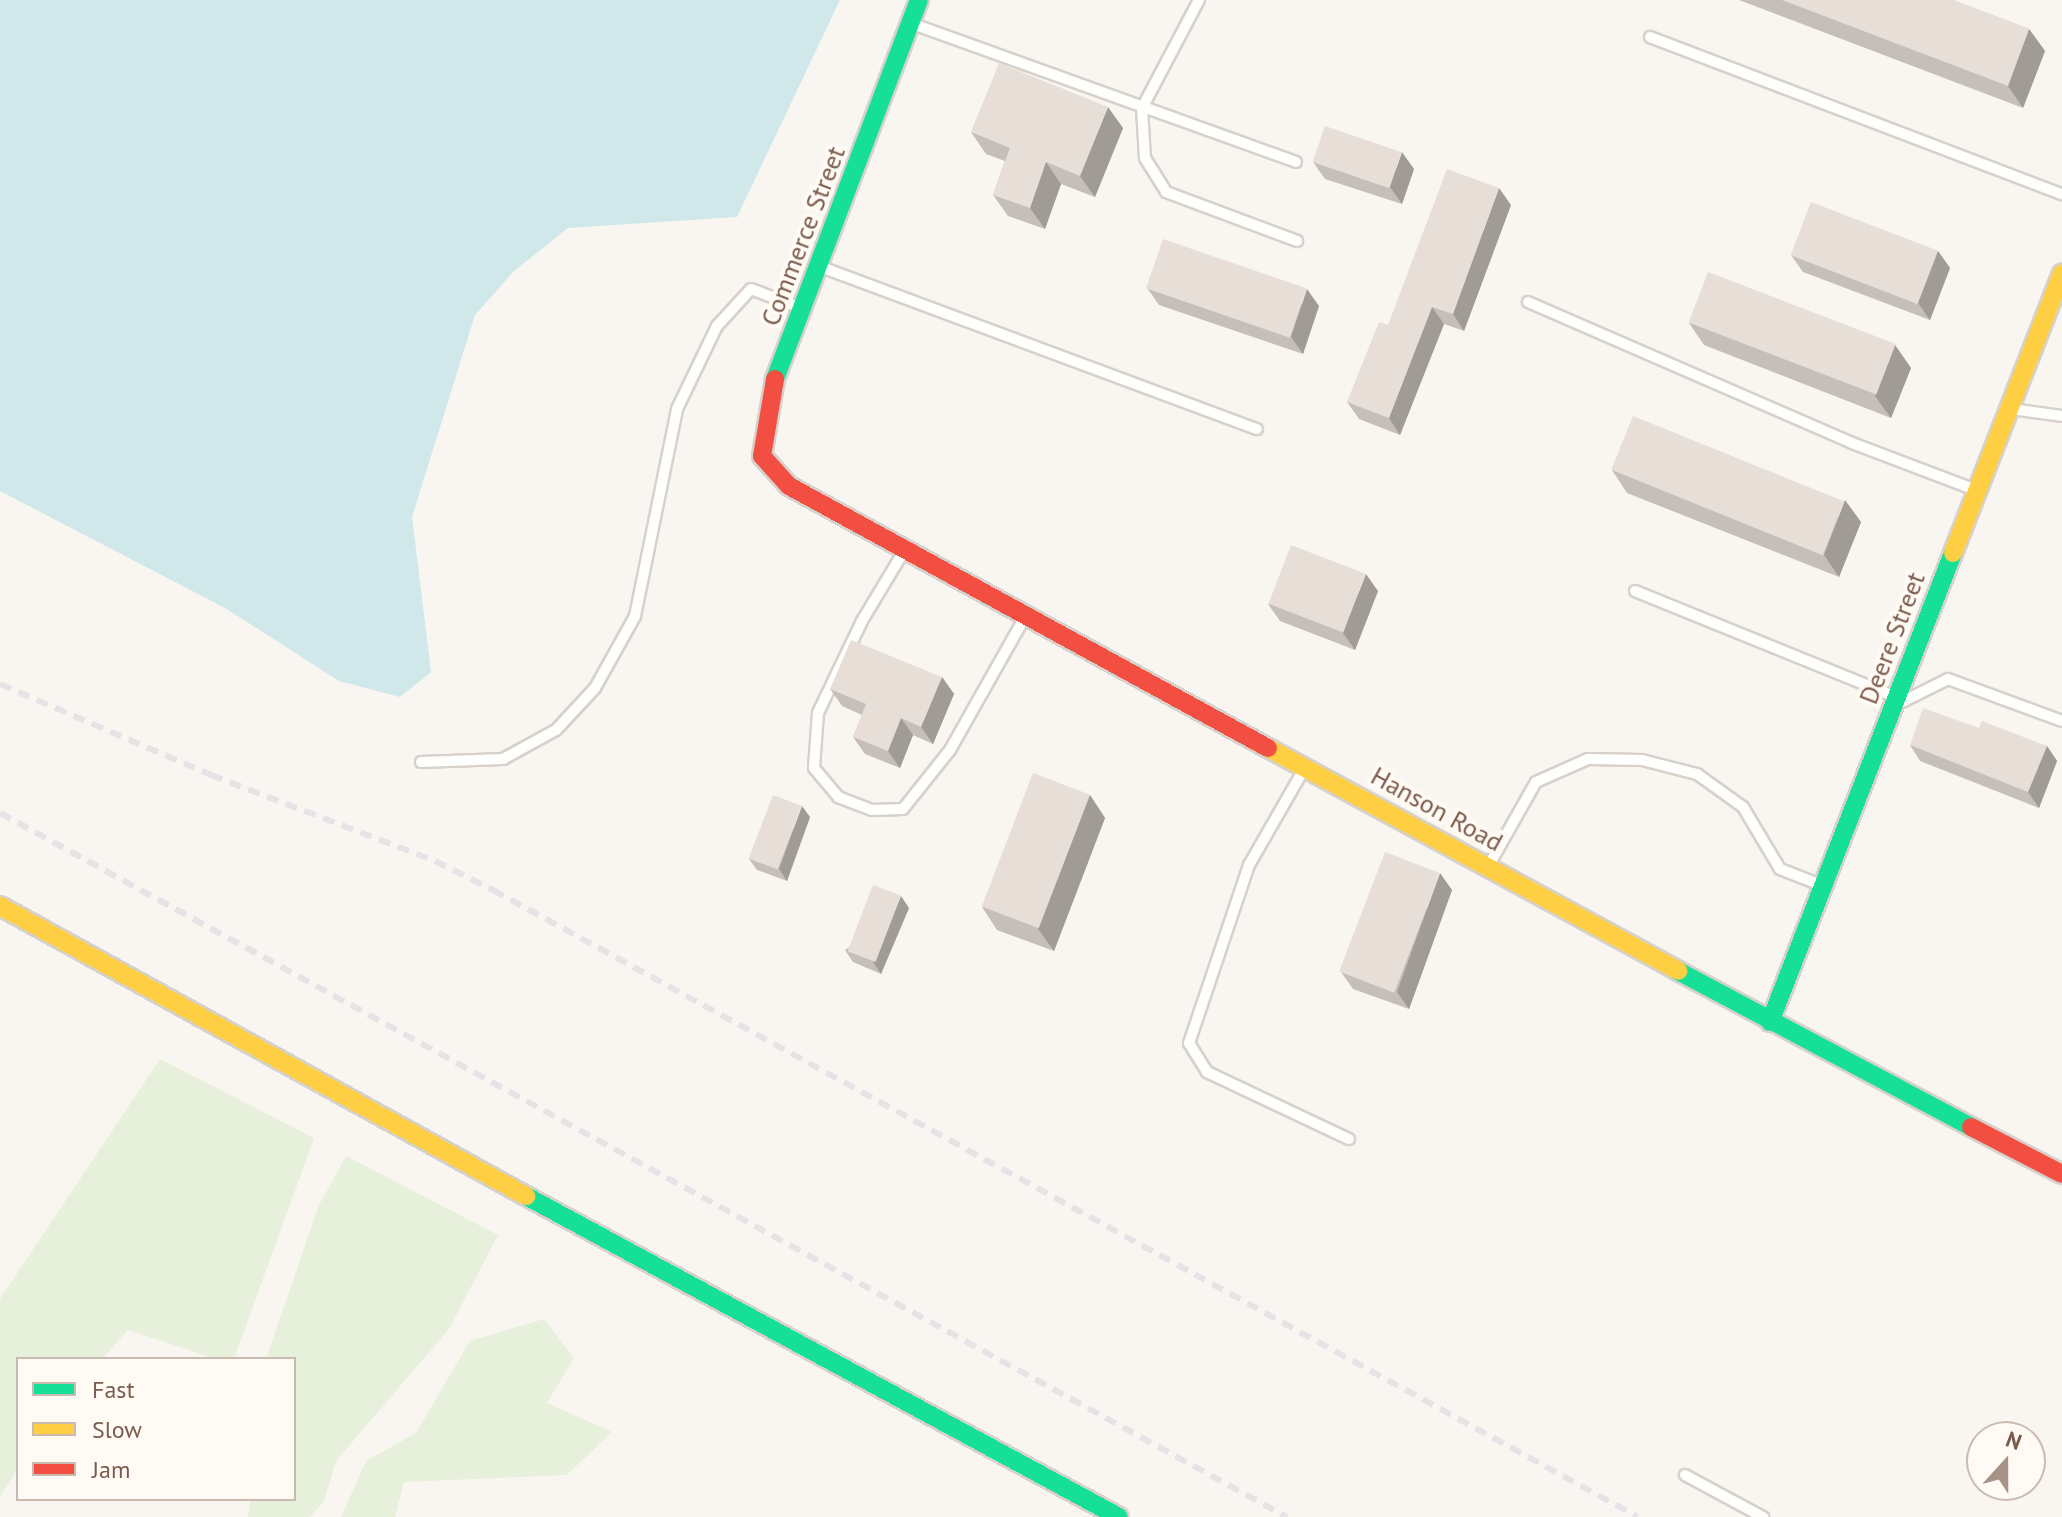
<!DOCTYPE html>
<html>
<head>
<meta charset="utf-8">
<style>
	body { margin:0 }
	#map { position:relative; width:2062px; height:1517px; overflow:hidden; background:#f9f5f0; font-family:"PT Sans",sans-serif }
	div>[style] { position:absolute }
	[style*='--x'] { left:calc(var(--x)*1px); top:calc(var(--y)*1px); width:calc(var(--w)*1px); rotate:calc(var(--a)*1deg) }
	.green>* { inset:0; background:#e7f0db }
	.water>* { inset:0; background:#d0e8ea }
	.roads { filter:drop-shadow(2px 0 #d7d1cb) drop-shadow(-2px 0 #d7d1cb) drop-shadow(0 2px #d7d1cb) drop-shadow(0 -2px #d7d1cb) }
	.lane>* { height:10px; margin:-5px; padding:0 5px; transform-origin:5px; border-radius:5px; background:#fefefd }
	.fast>* { height:18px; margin:-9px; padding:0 9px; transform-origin:9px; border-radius:9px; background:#16e098 }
	.slow>* { height:18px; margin:-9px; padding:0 9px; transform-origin:9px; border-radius:9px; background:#ffcf43 }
	.jam>* { height:18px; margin:-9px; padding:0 9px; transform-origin:9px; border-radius:9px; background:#f24e42 }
	.rail>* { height:6px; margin-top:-3px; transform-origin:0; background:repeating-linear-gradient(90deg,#e6e3e7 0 12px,transparent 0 20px) }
	.wall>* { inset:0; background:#c6bfb9 }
	.shaded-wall>* { inset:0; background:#a19b96 }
	.building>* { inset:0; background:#e6ded7; transform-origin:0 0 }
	span { translate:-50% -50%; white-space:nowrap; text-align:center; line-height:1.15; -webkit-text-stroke:8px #fffaf3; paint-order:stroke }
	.street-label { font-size:26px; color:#7a5c4d }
	.legend { position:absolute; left:16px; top:1357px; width:280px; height:144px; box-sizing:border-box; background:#fffaf3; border:2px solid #cabbb1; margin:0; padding:10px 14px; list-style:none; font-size:24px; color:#7a5c4d }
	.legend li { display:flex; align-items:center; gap:16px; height:40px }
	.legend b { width:40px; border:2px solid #cabbb1 }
	.north { position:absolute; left:1966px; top:1421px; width:80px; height:80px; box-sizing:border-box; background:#fffaf3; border:2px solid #cabbb1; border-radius:50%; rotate:21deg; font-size:22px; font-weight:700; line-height:32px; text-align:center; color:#7a5c4d }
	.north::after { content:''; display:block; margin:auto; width:28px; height:36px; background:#a69286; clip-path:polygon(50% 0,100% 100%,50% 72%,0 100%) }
</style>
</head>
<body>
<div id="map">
	<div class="green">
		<div style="clip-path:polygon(160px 1059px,314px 1138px,234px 1359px,216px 1359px,128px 1330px,102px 1359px,18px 1359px,18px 1468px,0 1497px,0 1299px)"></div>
		<div style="clip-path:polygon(346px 1156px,498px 1235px,449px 1329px,336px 1461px,324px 1501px,310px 1517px,248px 1517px,251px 1499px,294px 1499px,294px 1359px,266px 1359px,319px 1205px)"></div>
		<div style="clip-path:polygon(544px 1319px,574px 1358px,547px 1403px,612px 1432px,567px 1475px,404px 1482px,395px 1517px,341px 1517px,366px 1461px,416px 1433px,470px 1341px)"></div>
	</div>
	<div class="water">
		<div style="clip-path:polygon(0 0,840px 0,737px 217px,568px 228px,514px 271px,475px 315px,412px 517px,431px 672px,400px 697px,339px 681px,225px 608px,0 491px)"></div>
	</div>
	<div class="roads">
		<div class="lane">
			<div style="--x:1199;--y:0;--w:122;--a:117.8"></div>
			<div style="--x:1142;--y:108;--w:50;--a:86.6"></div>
			<div style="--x:1145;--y:158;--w:40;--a:58"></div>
			<div style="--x:1166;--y:192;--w:140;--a:20.5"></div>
			<div style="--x:913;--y:24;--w:407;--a:19.8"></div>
			<div style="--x:1650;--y:37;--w:441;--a:20.9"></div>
			<div style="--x:821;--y:267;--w:465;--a:20.4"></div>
			<div style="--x:1528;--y:302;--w:353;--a:23.5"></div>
			<div style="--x:1852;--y:443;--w:133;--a:20.8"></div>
			<div style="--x:2011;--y:409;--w:51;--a:7.8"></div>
			<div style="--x:904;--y:551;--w:82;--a:121"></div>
			<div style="--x:862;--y:621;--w:102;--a:115.6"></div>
			<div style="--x:818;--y:713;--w:55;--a:94.2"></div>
			<div style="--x:814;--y:768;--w:38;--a:50"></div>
			<div style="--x:838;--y:797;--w:36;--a:21"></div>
			<div style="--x:872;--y:810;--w:31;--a:-2"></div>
			<div style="--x:903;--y:809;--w:75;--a:-51.5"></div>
			<div style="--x:950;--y:750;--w:153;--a:-60.6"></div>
			<div style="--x:1635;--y:591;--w:282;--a:22.1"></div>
			<div style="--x:1902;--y:702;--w:51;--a:-26.6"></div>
			<div style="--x:1948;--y:679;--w:121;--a:20.2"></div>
			<div style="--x:421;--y:762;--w:82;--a:-2.1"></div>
			<div style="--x:503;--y:759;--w:60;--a:-28.7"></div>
			<div style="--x:556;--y:730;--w:57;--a:-47.1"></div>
			<div style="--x:595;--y:688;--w:82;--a:-60.9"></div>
			<div style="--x:635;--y:616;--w:211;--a:-78.5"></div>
			<div style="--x:677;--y:409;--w:92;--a:-64.3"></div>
			<div style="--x:717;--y:326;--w:50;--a:-47.4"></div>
			<div style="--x:751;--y:289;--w:53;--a:20.8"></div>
			<div style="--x:1304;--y:769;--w:111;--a:119.8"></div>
			<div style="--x:1249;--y:865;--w:188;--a:108.6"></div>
			<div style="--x:1189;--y:1043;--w:34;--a:58"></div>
			<div style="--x:1207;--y:1072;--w:157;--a:25.3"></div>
			<div style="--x:1489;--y:865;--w:95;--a:-60.5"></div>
			<div style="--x:1536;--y:782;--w:57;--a:-23.9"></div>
			<div style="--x:1588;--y:759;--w:54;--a:1.1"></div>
			<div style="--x:1642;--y:760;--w:57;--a:14.3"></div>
			<div style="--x:1697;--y:774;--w:57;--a:35.7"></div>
			<div style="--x:1743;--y:807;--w:72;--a:59.2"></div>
			<div style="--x:1780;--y:869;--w:44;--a:21.3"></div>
			<div style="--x:1685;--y:1475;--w:89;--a:28.3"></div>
		</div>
		<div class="fast">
			<div style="--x:775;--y:379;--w:405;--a:-69.2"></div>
			<div style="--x:1678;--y:971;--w:332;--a:28"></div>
			<div style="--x:1770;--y:1022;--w:503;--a:-68.68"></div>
			<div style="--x:526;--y:1196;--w:674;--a:28.43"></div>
		</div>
		<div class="slow">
			<div style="--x:1953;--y:553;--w:300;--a:-68.7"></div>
			<div style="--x:1268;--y:748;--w:467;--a:28.5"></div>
			<div style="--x:0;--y:906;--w:601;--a:28.87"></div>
		</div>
		<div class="jam">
			<div style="--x:775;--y:379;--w:78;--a:99.6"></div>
			<div style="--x:762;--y:456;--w:40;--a:48"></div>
			<div style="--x:789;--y:486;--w:546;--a:28.68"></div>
			<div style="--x:1971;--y:1127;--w:102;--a:27.3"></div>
		</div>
	</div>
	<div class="rail">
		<div style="--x:0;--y:684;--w:230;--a:23.3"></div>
		<div style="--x:211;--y:775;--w:240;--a:21"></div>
		<div style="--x:435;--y:861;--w:65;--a:26.6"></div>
		<div style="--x:493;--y:890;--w:1305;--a:28.71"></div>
		<div style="--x:0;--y:813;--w:1467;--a:28.68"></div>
	</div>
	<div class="wall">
		<div style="clip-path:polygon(1739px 0,1953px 0,2029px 29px,2045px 51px,2023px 108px)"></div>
		<div style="clip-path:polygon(1123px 128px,1095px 197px,1061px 184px,1045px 229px,1008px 216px,993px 195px,1005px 161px,986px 154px,971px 132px)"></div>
		<div style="clip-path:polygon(1313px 162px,1414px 169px,1402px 204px,1325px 179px)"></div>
		<div style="clip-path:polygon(1511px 205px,1464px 331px,1444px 324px,1400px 435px,1359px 419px,1347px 402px,1388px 325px)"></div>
		<div style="clip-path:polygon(1938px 251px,1950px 268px,1930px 320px,1803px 272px,1791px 255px)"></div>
		<div style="clip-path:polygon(1147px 288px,1319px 306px,1303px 354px,1159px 305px)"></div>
		<div style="clip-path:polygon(1689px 323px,1895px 345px,1911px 368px,1891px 418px,1704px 345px)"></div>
		<div style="clip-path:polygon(1612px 470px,1861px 522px,1839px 577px,1627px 493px)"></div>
		<div style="clip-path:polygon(1378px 591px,1355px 650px,1280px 621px,1268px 604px)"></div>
		<div style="clip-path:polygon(942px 677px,954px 694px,933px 744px,913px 735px,900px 768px,865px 754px,853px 737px,862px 715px,842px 706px,830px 689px)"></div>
		<div style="clip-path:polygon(1979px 728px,2047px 746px,2057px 761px,2039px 808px,1920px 761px,1910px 745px)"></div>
		<div style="clip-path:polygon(1090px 795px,1105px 818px,1054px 951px,997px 930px,982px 907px)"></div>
		<div style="clip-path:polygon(810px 817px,787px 881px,757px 870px,749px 859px)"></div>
		<div style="clip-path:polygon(1452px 890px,1409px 1009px,1353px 989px,1341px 972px)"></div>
		<div style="clip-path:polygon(909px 908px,881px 974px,853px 962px,845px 950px)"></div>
	</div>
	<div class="shaded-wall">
		<div style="clip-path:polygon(2029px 29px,2045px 51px,2023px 108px,2008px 86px)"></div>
		<div style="clip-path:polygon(1108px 107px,1123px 128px,1095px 197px,1080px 176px)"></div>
		<div style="clip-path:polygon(1402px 152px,1414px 169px,1402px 204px,1390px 187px)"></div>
		<div style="clip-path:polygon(1046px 162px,1061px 184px,1045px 229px,1030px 208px)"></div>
		<div style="clip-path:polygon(1499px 188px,1511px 205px,1464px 331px,1453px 314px)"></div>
		<div style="clip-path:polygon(1938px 251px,1950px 268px,1930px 320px,1918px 303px)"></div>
		<div style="clip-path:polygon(1307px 289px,1319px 306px,1303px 354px,1291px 337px)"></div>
		<div style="clip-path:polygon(1432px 307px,1444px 324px,1400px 435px,1389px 418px)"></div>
		<div style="clip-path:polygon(1895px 345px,1911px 368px,1891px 418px,1875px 396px)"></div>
		<div style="clip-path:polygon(1845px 500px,1861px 522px,1839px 577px,1824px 555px)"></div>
		<div style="clip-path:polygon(1366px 574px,1378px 591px,1355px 650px,1343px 633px)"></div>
		<div style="clip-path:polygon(942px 677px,954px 694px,933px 744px,921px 727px)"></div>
		<div style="clip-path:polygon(901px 718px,913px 735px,900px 768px,888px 751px)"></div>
		<div style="clip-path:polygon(2047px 746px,2057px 761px,2039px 808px,2028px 792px)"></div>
		<div style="clip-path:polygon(1090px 795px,1105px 818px,1054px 951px,1038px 929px)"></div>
		<div style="clip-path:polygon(802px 806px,810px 817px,787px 881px,779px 869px)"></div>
		<div style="clip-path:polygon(1440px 873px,1452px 890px,1409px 1009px,1397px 992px)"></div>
		<div style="clip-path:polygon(901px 896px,909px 908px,881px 974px,873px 962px)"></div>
	</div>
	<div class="building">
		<div style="clip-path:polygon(1782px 0,1953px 0,2029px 29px,2008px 86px)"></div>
		<div style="clip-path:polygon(999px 63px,1108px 107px,1080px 176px,1046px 162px,1030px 208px,993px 195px,1010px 148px,971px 132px)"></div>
		<div style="left:1325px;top:126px;width:81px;height:38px;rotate:19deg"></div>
		<div style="clip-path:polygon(1447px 169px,1499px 188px,1453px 314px,1432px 307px,1389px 418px,1347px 402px,1379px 322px,1388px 325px)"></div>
		<div style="left:1811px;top:202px;width:136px;height:57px;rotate:21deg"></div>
		<div style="left:1163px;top:239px;width:152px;height:52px;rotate:19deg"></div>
		<div style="left:1708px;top:272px;width:201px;height:54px;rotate:21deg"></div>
		<div style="left:1633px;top:416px;width:228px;height:58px;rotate:22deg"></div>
		<div style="left:1291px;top:545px;width:80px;height:63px;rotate:21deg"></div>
		<div style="clip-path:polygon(851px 640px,942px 677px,921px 727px,901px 718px,888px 751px,853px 737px,866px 704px,830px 689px)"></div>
		<div style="clip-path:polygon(1923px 708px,1979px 728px,1982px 721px,2047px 746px,2028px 792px,1910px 745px)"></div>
		<div style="left:1033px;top:773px;width:61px;height:143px;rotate:21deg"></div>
		<div style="left:773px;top:795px;width:31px;height:68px;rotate:21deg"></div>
		<div style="left:1385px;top:852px;width:59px;height:128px;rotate:21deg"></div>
		<div style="left:873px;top:885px;width:30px;height:71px;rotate:21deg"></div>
	</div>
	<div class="street-label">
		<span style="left:803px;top:236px;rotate:-69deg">Commerce Street</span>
		<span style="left:1892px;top:638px;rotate:-69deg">Deere Street</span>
		<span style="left:1437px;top:809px;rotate:29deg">Hanson Road</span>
	</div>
	<ul class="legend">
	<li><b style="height:10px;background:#16e098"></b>Fast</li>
	<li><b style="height:10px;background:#ffcf43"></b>Slow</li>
	<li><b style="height:10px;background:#f24e42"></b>Jam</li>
	</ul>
	<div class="north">N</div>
</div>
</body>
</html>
